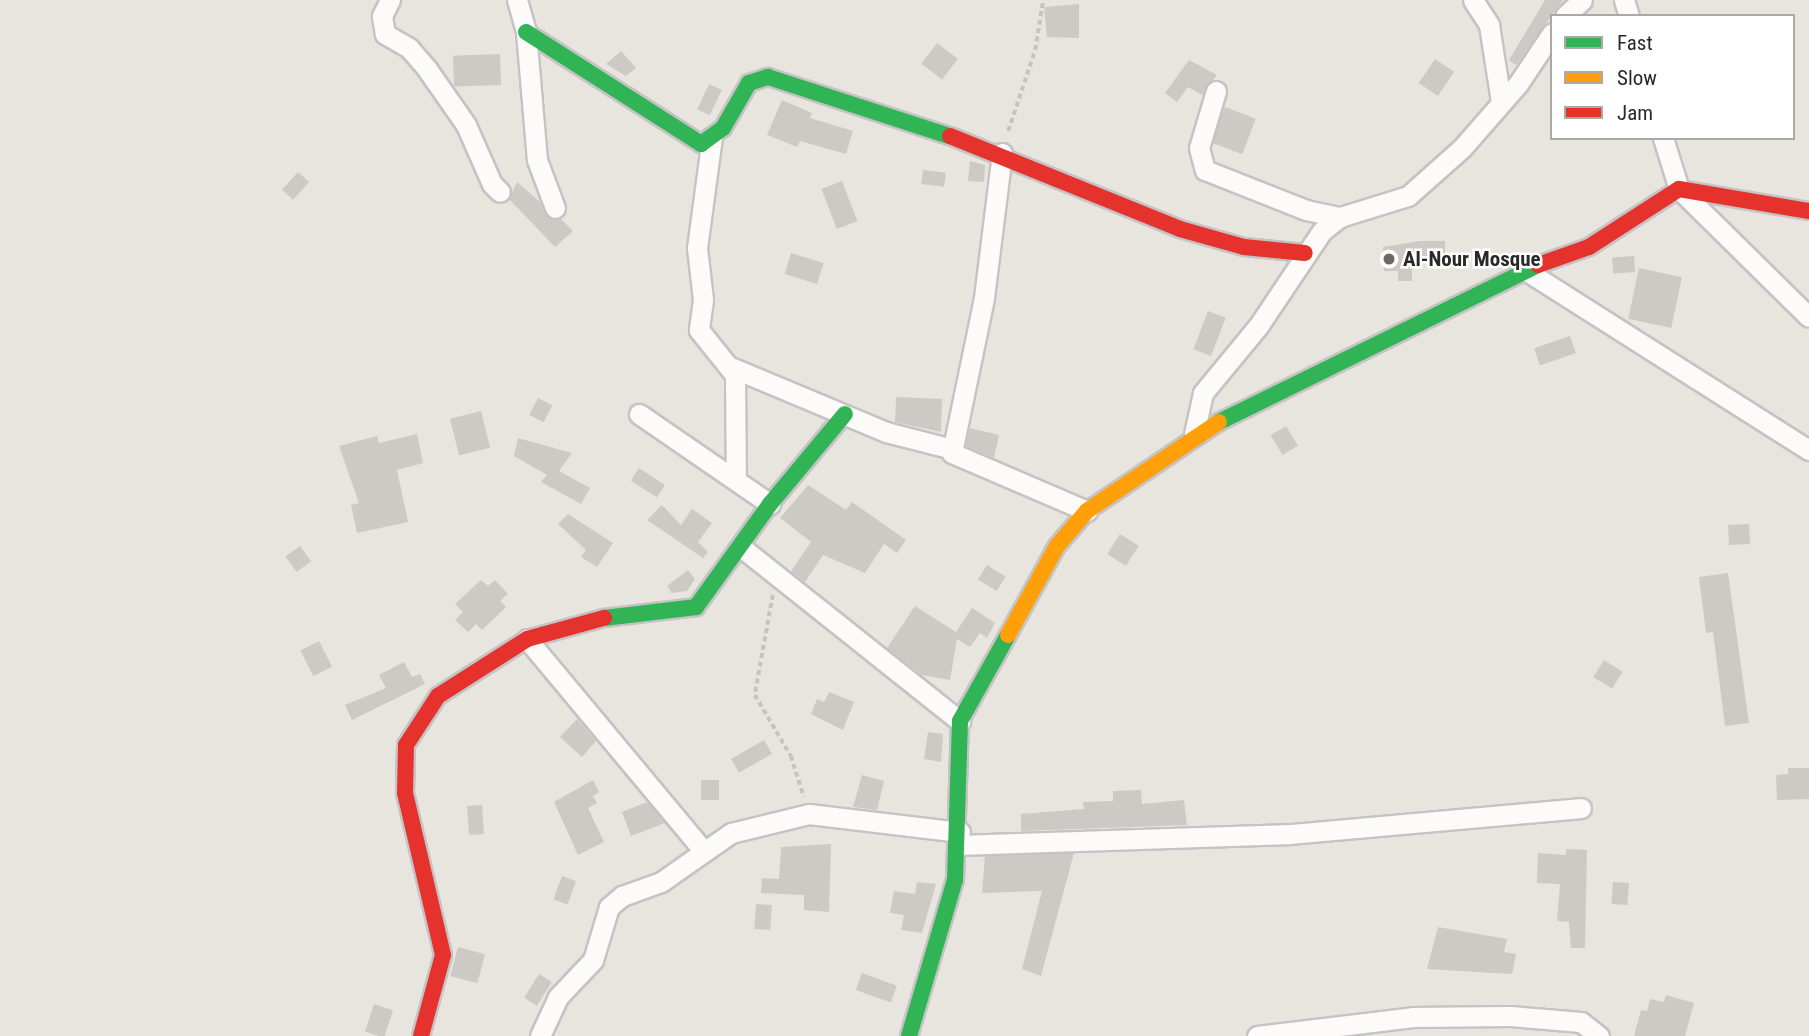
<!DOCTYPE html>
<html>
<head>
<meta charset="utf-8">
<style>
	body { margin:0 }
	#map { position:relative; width:1809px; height:1036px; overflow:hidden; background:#e8e4de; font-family:"Roboto Condensed",sans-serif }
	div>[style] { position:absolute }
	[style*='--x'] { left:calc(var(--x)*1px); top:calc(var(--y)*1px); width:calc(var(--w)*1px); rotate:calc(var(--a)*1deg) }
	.building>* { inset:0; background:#cdcac5; transform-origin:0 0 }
	.path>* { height:3.5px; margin-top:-1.75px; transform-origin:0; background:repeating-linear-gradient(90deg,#c4c4c3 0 5px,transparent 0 8.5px) }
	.roads { filter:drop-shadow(2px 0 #c5c3c4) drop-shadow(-2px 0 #c5c3c4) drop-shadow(0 2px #c5c3c4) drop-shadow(0 -2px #c5c3c4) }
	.street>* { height:19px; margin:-9.5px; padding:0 9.5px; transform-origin:9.5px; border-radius:9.5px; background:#fcfbfa }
	.fast>* { height:16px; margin:-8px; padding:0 8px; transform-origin:8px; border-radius:8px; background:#30b455 }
	.slow>* { height:16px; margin:-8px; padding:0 8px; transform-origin:8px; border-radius:8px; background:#ff9f0a }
	.jam>* { height:16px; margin:-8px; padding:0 8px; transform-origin:8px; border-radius:8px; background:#e5322d }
	.dots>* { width:19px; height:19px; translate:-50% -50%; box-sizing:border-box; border:4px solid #fff; border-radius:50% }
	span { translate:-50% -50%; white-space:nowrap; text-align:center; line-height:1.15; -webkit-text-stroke:5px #fff; paint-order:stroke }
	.poi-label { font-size:21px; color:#292929; font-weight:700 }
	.left { translate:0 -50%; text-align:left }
	.legend { position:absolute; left:1550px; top:14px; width:245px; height:126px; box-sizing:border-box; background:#fff; border:2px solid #a9a9a9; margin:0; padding:9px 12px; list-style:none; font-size:21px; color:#292929 }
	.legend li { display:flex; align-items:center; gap:14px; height:35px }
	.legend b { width:35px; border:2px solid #a9a9a9 }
</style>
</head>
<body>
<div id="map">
	<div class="building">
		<div style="clip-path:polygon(1545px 0,1563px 0,1516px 65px,1509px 60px)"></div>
		<div style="clip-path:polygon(1079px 4px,1079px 38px,1047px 37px,1044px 7px)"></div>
		<div style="left:937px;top:43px;width:26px;height:26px;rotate:37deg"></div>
		<div style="clip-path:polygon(621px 51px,636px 68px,626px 76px,606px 64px)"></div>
		<div style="left:500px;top:54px;width:31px;height:47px;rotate:88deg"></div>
		<div style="left:1435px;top:59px;width:23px;height:29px;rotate:34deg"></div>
		<div style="clip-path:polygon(1189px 60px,1217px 75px,1202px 95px,1188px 87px,1177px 102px,1165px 93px)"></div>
		<div style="left:709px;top:84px;width:14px;height:28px;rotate:25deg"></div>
		<div style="clip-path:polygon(782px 100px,812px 113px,810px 118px,853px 131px,846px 154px,800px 141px,797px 147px,767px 135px)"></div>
		<div style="left:1225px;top:107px;width:33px;height:38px;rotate:21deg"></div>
		<div style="clip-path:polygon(970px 161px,985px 165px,984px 182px,968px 181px)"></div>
		<div style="left:923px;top:170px;width:23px;height:14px;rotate:7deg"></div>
		<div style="left:298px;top:172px;width:15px;height:24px;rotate:42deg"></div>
		<div style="left:842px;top:181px;width:43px;height:22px;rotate:69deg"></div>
		<div style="clip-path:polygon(517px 182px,540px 202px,547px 217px,561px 219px,573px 231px,555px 247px,509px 199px)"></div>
		<div style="clip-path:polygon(1420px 241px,1445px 241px,1445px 261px,1412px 261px,1412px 281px,1398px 281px,1398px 271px,1384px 271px,1383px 247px)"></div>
		<div style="left:791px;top:253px;width:34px;height:22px;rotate:17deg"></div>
		<div style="left:1634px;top:256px;width:16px;height:22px;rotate:86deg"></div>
		<div style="left:1639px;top:268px;width:44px;height:52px;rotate:12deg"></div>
		<div style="left:1208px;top:311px;width:19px;height:41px;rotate:21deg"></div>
		<div style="left:1570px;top:336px;width:18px;height:38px;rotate:71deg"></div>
		<div style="clip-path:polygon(896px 397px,942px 399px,941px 432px,895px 422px)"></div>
		<div style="left:538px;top:398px;width:16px;height:19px;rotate:27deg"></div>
		<div style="left:481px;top:411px;width:38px;height:32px;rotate:76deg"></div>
		<div style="left:1286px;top:426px;width:23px;height:18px;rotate:59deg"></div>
		<div style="clip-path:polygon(970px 428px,999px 435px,994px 458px,966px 446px)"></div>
		<div style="clip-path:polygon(417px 434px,423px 463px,397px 470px,408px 522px,357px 533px,351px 505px,359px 503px,339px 446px,377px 436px,379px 443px)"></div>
		<div style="clip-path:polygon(518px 438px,572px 453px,559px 471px,590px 488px,581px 504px,541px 482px,547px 475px,514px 456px)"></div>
		<div style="left:639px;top:468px;width:31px;height:15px;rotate:33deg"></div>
		<div style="clip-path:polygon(808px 485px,846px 510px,852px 502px,906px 540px,897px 553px,884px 544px,865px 573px,823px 555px,805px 582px,791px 571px,811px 542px,780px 518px)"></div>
		<div style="clip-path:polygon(662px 505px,681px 525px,692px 509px,712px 523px,698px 542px,708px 552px,703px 558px,647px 520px)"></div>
		<div style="clip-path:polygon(568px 514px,613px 543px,597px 567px,581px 557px,586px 550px,558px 524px)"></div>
		<div style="left:1749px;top:524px;width:20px;height:21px;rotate:87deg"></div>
		<div style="left:1120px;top:534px;width:22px;height:24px;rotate:32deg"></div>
		<div style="left:300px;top:546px;width:19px;height:18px;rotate:54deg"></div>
		<div style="left:987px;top:565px;width:22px;height:17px;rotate:32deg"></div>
		<div style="clip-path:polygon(688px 570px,695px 579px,687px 591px,672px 593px,667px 586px)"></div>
		<div style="clip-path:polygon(1728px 573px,1749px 723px,1725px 726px,1713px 632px,1706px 633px,1699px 577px)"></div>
		<div style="clip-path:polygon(481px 580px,488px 586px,495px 580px,508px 594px,500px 601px,506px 607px,482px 630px,476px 624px,468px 632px,455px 620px,463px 612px,455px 604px)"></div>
		<div style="clip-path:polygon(915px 606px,956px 632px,972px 608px,995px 623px,987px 638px,980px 633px,970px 647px,957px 639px,950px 680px,922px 675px,887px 648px)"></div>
		<div style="left:319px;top:641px;width:29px;height:21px;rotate:63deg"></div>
		<div style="left:1604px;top:660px;width:22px;height:20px;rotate:32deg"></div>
		<div style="clip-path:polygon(404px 662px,412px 677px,420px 674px,425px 684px,352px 720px,345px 705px,386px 688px,379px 675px)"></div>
		<div style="clip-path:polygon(829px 692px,854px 702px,843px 730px,811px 714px,817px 699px,824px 702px)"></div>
		<div style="clip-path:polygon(577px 719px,596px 741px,582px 757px,560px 737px)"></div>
		<div style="clip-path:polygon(928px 732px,943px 734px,941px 762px,924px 759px)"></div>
		<div style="left:764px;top:740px;width:16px;height:38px;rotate:60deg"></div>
		<div style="clip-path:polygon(1788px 768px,1809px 768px,1809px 799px,1777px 800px,1776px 775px,1788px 774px)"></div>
		<div style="clip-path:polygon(862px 775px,884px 781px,877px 810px,853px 807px)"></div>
		<div style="clip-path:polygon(593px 780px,599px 792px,593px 796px,597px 803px,588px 808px,604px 842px,578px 855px,554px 802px)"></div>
		<div style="left:701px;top:780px;width:18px;height:20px"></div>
		<div style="clip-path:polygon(1141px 790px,1142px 804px,1184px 800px,1187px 825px,1021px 831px,1021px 814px,1084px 809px,1083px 802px,1113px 801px,1113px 791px)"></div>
		<div style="clip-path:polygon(647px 802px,665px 823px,631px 836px,622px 812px)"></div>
		<div style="left:482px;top:805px;width:29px;height:15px;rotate:86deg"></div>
		<div style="clip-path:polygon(831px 844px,829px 912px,804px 910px,804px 895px,761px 893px,762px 878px,779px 879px,781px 847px)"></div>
		<div style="clip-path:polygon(1566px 849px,1587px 850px,1585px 948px,1571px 948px,1569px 922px,1557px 921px,1560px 884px,1537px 883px,1538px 853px,1566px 855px)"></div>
		<div style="clip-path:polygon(1074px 853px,1041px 976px,1022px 969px,1042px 891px,982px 893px,985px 856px)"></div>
		<div style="left:562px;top:876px;width:15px;height:25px;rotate:20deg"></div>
		<div style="clip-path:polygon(917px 882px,936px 884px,922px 933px,901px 930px,904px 915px,890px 913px,894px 891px,915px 894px)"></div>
		<div style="left:1613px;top:882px;width:16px;height:22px;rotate:4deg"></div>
		<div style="left:756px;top:904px;width:16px;height:25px;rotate:4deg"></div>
		<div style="clip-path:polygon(1438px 927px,1507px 939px,1504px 952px,1516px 954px,1512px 974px,1427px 969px)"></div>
		<div style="left:458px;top:947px;width:28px;height:30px;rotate:15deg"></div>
		<div style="left:862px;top:973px;width:37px;height:18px;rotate:20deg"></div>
		<div style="left:539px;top:974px;width:15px;height:28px;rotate:32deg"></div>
		<div style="clip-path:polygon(1666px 995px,1694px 1003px,1685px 1036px,1634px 1036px,1641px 1010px,1647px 1011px,1650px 999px,1664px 1002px)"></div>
		<div style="left:374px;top:1004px;width:20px;height:29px;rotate:18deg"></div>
	</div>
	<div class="path">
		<div style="--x:1008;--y:131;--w:85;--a:-71.6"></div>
		<div style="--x:1035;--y:50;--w:51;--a:-80.9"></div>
		<div style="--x:773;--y:595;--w:102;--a:100.2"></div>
		<div style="--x:755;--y:695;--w:71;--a:59.5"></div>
		<div style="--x:791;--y:756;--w:43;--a:72.4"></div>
	</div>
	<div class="roads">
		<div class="street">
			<div style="--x:390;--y:0;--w:18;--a:117"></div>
			<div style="--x:382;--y:16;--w:18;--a:81"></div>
			<div style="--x:385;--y:34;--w:28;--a:30"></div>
			<div style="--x:409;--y:48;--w:28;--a:49"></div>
			<div style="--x:427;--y:69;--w:68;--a:55.1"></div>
			<div style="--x:466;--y:125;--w:64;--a:66.2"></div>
			<div style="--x:492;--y:184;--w:11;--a:45"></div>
			<div style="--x:517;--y:0;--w:33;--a:74"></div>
			<div style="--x:526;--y:32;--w:128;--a:85.1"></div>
			<div style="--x:537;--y:160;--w:51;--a:69.4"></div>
			<div style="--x:1473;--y:0;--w:30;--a:57"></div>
			<div style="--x:1489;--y:25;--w:78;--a:81.1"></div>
			<div style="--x:1624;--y:0;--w:17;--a:73"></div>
			<div style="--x:1565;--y:16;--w:23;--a:-43"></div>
			<div style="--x:1216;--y:91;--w:59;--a:106.6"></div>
			<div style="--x:1199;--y:148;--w:23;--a:75"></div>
			<div style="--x:1205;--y:170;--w:109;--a:21.6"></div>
			<div style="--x:1306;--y:210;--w:35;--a:12"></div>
			<div style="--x:712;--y:137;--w:112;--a:97.7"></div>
			<div style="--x:697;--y:248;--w:52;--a:83.4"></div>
			<div style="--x:703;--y:300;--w:30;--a:98"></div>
			<div style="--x:699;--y:330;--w:58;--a:51.3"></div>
			<div style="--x:735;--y:375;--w:105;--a:89.5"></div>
			<div style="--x:1663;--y:138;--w:53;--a:72.6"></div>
			<div style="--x:1679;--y:189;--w:182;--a:44.6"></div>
			<div style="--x:1002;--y:153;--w:146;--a:97.1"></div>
			<div style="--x:984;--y:298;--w:158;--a:101.7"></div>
			<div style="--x:952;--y:453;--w:147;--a:23.2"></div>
			<div style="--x:1525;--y:270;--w:336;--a:32.4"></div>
			<div style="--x:733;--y:368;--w:166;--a:22.7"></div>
			<div style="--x:886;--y:432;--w:68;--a:14.4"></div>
			<div style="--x:639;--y:414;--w:159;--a:34.5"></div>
			<div style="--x:1194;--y:434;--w:42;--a:-77.6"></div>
			<div style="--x:1203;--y:393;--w:88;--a:-50.5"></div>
			<div style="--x:1259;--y:325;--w:113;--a:-56.2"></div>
			<div style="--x:1322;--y:231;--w:23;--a:-38"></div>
			<div style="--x:1340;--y:217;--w:71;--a:-17.2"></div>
			<div style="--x:1408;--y:196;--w:72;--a:-41.6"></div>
			<div style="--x:1462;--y:148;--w:85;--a:-48.8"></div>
			<div style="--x:1518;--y:84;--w:61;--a:-56.3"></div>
			<div style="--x:741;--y:547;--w:280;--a:38.5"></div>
			<div style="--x:527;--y:639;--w:275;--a:50.2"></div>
			<div style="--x:959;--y:845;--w:331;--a:-1.9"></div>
			<div style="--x:1290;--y:834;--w:292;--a:-5.1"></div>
			<div style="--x:540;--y:1036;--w:43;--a:-65.2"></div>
			<div style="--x:558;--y:997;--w:51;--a:-46.6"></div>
			<div style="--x:593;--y:960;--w:55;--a:-73.2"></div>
			<div style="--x:609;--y:907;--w:17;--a:-40"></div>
			<div style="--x:622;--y:896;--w:41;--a:-19.7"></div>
			<div style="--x:661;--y:882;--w:85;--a:-35"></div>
			<div style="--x:731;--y:833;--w:80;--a:-13.7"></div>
			<div style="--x:809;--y:814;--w:152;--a:6.8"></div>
			<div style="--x:1257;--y:1036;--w:157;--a:-6.9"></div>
			<div style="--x:1413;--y:1017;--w:97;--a:-0.6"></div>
			<div style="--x:1510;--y:1016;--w:71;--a:4.8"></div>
			<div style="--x:1581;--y:1022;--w:23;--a:38"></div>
		</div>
		<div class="fast">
			<div style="--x:526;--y:32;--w:208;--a:32.6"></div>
			<div style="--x:701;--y:144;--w:27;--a:-36"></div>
			<div style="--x:723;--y:128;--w:52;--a:-60"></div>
			<div style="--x:749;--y:83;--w:20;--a:-18"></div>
			<div style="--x:768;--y:77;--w:191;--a:18"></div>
			<div style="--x:1219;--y:422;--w:356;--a:-26.2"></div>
			<div style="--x:604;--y:618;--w:93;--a:-6.8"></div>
			<div style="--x:696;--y:607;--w:127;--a:-54.3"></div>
			<div style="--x:770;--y:504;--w:117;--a:-50.2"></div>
			<div style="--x:909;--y:1036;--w:163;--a:-73.6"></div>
			<div style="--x:955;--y:880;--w:159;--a:-88.2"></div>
			<div style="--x:960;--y:721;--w:98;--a:-60.8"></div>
		</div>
		<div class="slow">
			<div style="--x:1008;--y:635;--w:102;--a:-61.2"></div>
			<div style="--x:1057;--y:546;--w:46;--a:-49.4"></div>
			<div style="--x:1087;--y:511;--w:159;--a:-34"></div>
		</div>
		<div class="jam">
			<div style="--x:950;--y:136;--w:248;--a:22"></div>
			<div style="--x:1180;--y:229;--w:66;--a:15.7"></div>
			<div style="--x:1244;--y:247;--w:61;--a:5.6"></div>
			<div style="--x:1538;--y:265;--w:54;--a:-19.4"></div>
			<div style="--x:1589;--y:247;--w:107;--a:-32.8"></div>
			<div style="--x:1679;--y:189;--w:132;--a:9.6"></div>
			<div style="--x:421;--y:1036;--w:84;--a:-74.8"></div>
			<div style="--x:443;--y:955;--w:166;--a:-103.2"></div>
			<div style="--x:405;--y:793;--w:48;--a:-88.8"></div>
			<div style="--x:406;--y:745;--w:59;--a:-56.9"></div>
			<div style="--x:438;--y:696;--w:106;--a:-32.6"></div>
			<div style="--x:527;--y:639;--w:80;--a:-15.3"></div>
		</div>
	</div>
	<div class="dots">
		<div style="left:1389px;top:259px;background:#6c6a68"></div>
	</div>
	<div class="poi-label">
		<span class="left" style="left:1403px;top:259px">Al-Nour Mosque</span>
	</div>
	<ul class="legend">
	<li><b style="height:9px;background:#30b455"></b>Fast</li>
	<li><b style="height:9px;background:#ff9f0a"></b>Slow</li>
	<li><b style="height:9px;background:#e5322d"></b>Jam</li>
	</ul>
</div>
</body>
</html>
